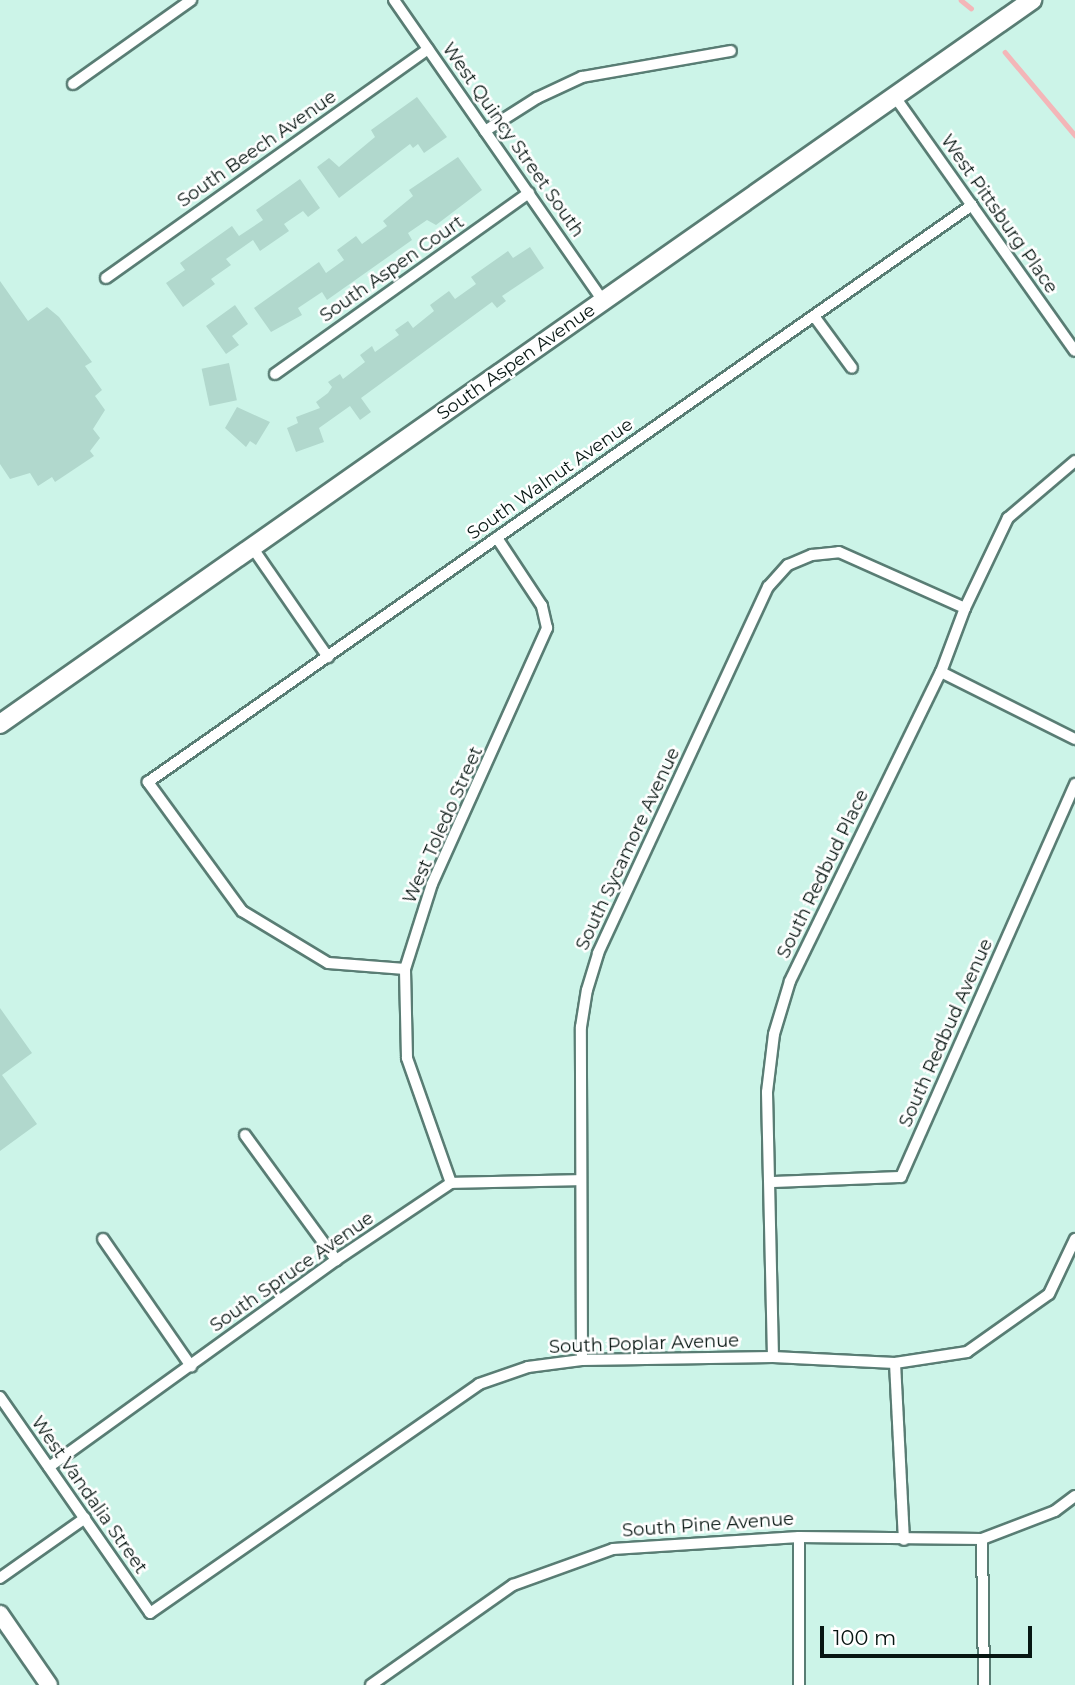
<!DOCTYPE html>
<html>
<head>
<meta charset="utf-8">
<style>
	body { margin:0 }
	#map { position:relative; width:1075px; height:1685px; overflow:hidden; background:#ccf4e8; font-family:Montserrat,sans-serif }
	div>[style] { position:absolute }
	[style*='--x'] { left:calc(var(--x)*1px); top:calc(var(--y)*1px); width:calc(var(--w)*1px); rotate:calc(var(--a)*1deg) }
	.stream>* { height:4.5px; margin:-2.25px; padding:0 2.25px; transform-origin:2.25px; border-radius:2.25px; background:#f3b6b8 }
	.building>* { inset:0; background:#b1d8cd; transform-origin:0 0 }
	.roads { filter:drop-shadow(2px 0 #597d74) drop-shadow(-2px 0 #597d74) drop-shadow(0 2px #597d74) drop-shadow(0 -2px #597d74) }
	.street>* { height:10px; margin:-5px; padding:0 5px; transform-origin:5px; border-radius:5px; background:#fff }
	.secondary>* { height:16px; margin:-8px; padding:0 8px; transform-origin:8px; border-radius:8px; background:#fff }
	.primary>* { height:18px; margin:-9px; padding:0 9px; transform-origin:9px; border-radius:9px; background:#fff }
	span { translate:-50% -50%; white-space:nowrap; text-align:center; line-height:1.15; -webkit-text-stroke:5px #fff; paint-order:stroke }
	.street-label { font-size:18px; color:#071612 }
	.scale { position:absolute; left:820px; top:1626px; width:212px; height:32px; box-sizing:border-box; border:4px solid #071612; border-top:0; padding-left:9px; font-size:21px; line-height:24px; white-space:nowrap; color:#071612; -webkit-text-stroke:5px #fff; paint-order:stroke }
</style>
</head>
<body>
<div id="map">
	<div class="stream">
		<div style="--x:961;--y:0;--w:13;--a:39"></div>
		<div style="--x:1005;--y:52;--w:109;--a:49.9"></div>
	</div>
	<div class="building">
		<div style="clip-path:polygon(417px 97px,447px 137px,424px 153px,418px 144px,413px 148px,410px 144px,339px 198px,317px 167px,329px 158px,339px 167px,375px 137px,371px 130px)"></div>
		<div style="clip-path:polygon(458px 157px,482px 190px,436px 225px,427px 220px,408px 233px,412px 240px,327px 300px,322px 292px,298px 308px,302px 315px,271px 332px,254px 308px,319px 262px,326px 273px,344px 260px,337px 250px,356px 236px,362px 244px,387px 226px,383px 221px,413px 196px,409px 190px)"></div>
		<div style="clip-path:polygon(300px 179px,320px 208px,308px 217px,303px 211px,284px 224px,289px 231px,260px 251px,253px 240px,226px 259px,231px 265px,211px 279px,215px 284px,183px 307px,166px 283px,185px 270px,180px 263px,232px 226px,239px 236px,263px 220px,256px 210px)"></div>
		<div style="clip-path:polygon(530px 247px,544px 268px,502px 296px,506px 301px,497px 308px,492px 302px,361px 398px,371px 412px,360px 420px,350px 406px,319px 428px,324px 442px,296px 452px,287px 428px,298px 423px,296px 417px,320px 408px,316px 402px,328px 393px,332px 387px,328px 382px,340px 374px,343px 379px,365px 362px,360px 355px,372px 346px,375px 352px,399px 335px,395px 330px,408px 321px,413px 328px,434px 311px,430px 305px,449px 291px,455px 299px,476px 284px,471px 277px,508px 251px,513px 258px)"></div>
		<div style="clip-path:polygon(0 281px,28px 321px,47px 307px,59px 317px,92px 362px,85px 366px,102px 390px,95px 396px,105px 410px,93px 429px,100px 438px,90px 451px,94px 456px,55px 482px,52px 477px,38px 486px,30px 473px,10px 479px,0 464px)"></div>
		<div style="clip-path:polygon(235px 305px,248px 324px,232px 336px,239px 345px,226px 354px,206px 326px)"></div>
		<div style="left:229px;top:363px;width:38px;height:28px;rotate:78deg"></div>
		<div style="clip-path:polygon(237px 407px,270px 422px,256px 445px,250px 441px,246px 447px,225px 428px)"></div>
		<div style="clip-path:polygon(0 1008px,32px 1053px,2px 1075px,37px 1124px,0 1151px)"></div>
	</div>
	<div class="roads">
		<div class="street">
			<div style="--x:394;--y:0;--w:366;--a:55.2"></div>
			<div style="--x:73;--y:84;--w:145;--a:-35.4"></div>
			<div style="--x:895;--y:97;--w:311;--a:54.7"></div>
			<div style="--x:485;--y:131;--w:62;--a:-32.4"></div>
			<div style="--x:537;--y:98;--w:50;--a:-25"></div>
			<div style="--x:582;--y:77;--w:151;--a:-9.9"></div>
			<div style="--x:106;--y:278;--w:395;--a:-35.4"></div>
			<div style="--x:814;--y:316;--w:64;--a:53.8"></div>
			<div style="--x:275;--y:374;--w:312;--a:-35.5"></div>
			<div style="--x:252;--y:547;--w:134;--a:55.4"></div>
			<div style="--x:941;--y:672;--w:150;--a:26.6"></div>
			<div style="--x:405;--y:969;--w:77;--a:-175.5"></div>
			<div style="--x:328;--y:963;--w:100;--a:-148.8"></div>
			<div style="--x:242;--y:911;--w:160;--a:-126.1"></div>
			<div style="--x:148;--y:782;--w:1006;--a:-35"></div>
			<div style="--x:245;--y:1135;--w:155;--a:53.9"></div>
			<div style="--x:772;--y:1182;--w:129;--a:-2.2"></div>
			<div style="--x:901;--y:1177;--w:430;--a:-66.1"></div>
			<div style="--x:451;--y:1183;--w:133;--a:-109.4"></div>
			<div style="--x:407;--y:1058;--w:89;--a:-91.3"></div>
			<div style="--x:405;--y:969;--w:89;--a:-72.4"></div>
			<div style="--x:432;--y:884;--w:281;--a:-65.8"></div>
			<div style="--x:547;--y:628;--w:23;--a:-103"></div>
			<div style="--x:542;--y:606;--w:82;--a:-123.5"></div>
			<div style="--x:103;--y:1239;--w:155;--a:55.3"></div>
			<div style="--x:773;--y:1357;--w:265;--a:-91.3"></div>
			<div style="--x:767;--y:1092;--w:58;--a:-83.1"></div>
			<div style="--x:774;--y:1034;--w:55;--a:-73.2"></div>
			<div style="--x:790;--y:981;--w:344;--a:-64"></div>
			<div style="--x:941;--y:672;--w:68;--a:-69.4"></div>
			<div style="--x:965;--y:608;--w:100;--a:-64.5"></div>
			<div style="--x:1008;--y:518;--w:88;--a:-40.4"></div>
			<div style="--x:582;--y:1360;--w:333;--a:-90.2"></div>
			<div style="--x:581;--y:1027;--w:37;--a:-81"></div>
			<div style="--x:587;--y:990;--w:39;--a:-73"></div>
			<div style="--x:598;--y:953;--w:404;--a:-65.1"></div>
			<div style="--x:768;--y:587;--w:30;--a:-48"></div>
			<div style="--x:788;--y:565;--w:26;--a:-23"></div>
			<div style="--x:812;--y:555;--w:27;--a:-6"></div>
			<div style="--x:839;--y:552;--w:138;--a:24"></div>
			<div style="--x:895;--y:1363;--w:177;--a:87.1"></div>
			<div style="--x:0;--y:1397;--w:263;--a:55.2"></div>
			<div style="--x:150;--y:1613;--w:401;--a:-34.8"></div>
			<div style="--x:479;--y:1384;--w:52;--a:-19.1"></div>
			<div style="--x:528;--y:1367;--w:54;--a:-7.4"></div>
			<div style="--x:582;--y:1360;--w:191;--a:-0.9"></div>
			<div style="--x:773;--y:1357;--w:122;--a:2.8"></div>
			<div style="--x:895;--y:1363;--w:73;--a:-8.7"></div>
			<div style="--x:967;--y:1352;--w:100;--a:-35.3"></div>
			<div style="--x:1049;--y:1294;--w:61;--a:-64.7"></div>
			<div style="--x:49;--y:1467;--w:354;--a:-35.8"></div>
			<div style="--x:336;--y:1260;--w:138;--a:-33.8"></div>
			<div style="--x:451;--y:1183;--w:130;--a:-1.3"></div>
			<div style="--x:982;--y:1539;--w:146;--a:89.2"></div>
			<div style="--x:0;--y:1578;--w:104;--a:-35.2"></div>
			<div style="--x:371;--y:1685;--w:174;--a:-35.2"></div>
			<div style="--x:513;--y:1585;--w:106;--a:-19.8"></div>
			<div style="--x:613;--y:1549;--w:186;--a:-3.7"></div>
			<div style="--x:799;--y:1537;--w:183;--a:0.6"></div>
			<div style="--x:982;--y:1539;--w:78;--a:-21"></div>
			<div style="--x:1055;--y:1511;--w:25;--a:-37"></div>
			<div style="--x:799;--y:1685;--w:148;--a:-90"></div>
		</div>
		<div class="secondary">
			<div style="--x:0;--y:1614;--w:86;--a:55.4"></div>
		</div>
		<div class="primary">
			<div style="--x:0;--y:724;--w:1261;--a:-35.05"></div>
		</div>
	</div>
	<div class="street-label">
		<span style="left:513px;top:140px;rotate:55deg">West Quincy Street South</span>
		<span style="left:257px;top:149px;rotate:-35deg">South Beech Avenue</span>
		<span style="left:999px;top:214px;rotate:55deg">West Pittsburg Place</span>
		<span style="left:392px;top:269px;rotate:-35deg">South Aspen Court</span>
		<span style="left:516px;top:362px;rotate:-35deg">South Aspen Avenue</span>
		<span style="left:550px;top:479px;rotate:-35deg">South Walnut Avenue</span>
		<span style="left:443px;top:825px;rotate:-66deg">West Toledo Street</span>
		<span style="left:628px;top:849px;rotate:-65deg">South Sycamore Avenue</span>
		<span style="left:823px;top:874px;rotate:-64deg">South Redbud Place</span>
		<span style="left:946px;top:1033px;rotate:-66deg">South Redbud Avenue</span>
		<span style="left:292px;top:1272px;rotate:-35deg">South Spruce Avenue</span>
		<span style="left:644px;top:1344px;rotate:-2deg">South Poplar Avenue</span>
		<span style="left:89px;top:1495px;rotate:55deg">West Vandalia Street</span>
		<span style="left:708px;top:1525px;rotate:-4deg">South Pine Avenue</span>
	</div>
	<div class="scale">100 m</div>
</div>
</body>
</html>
